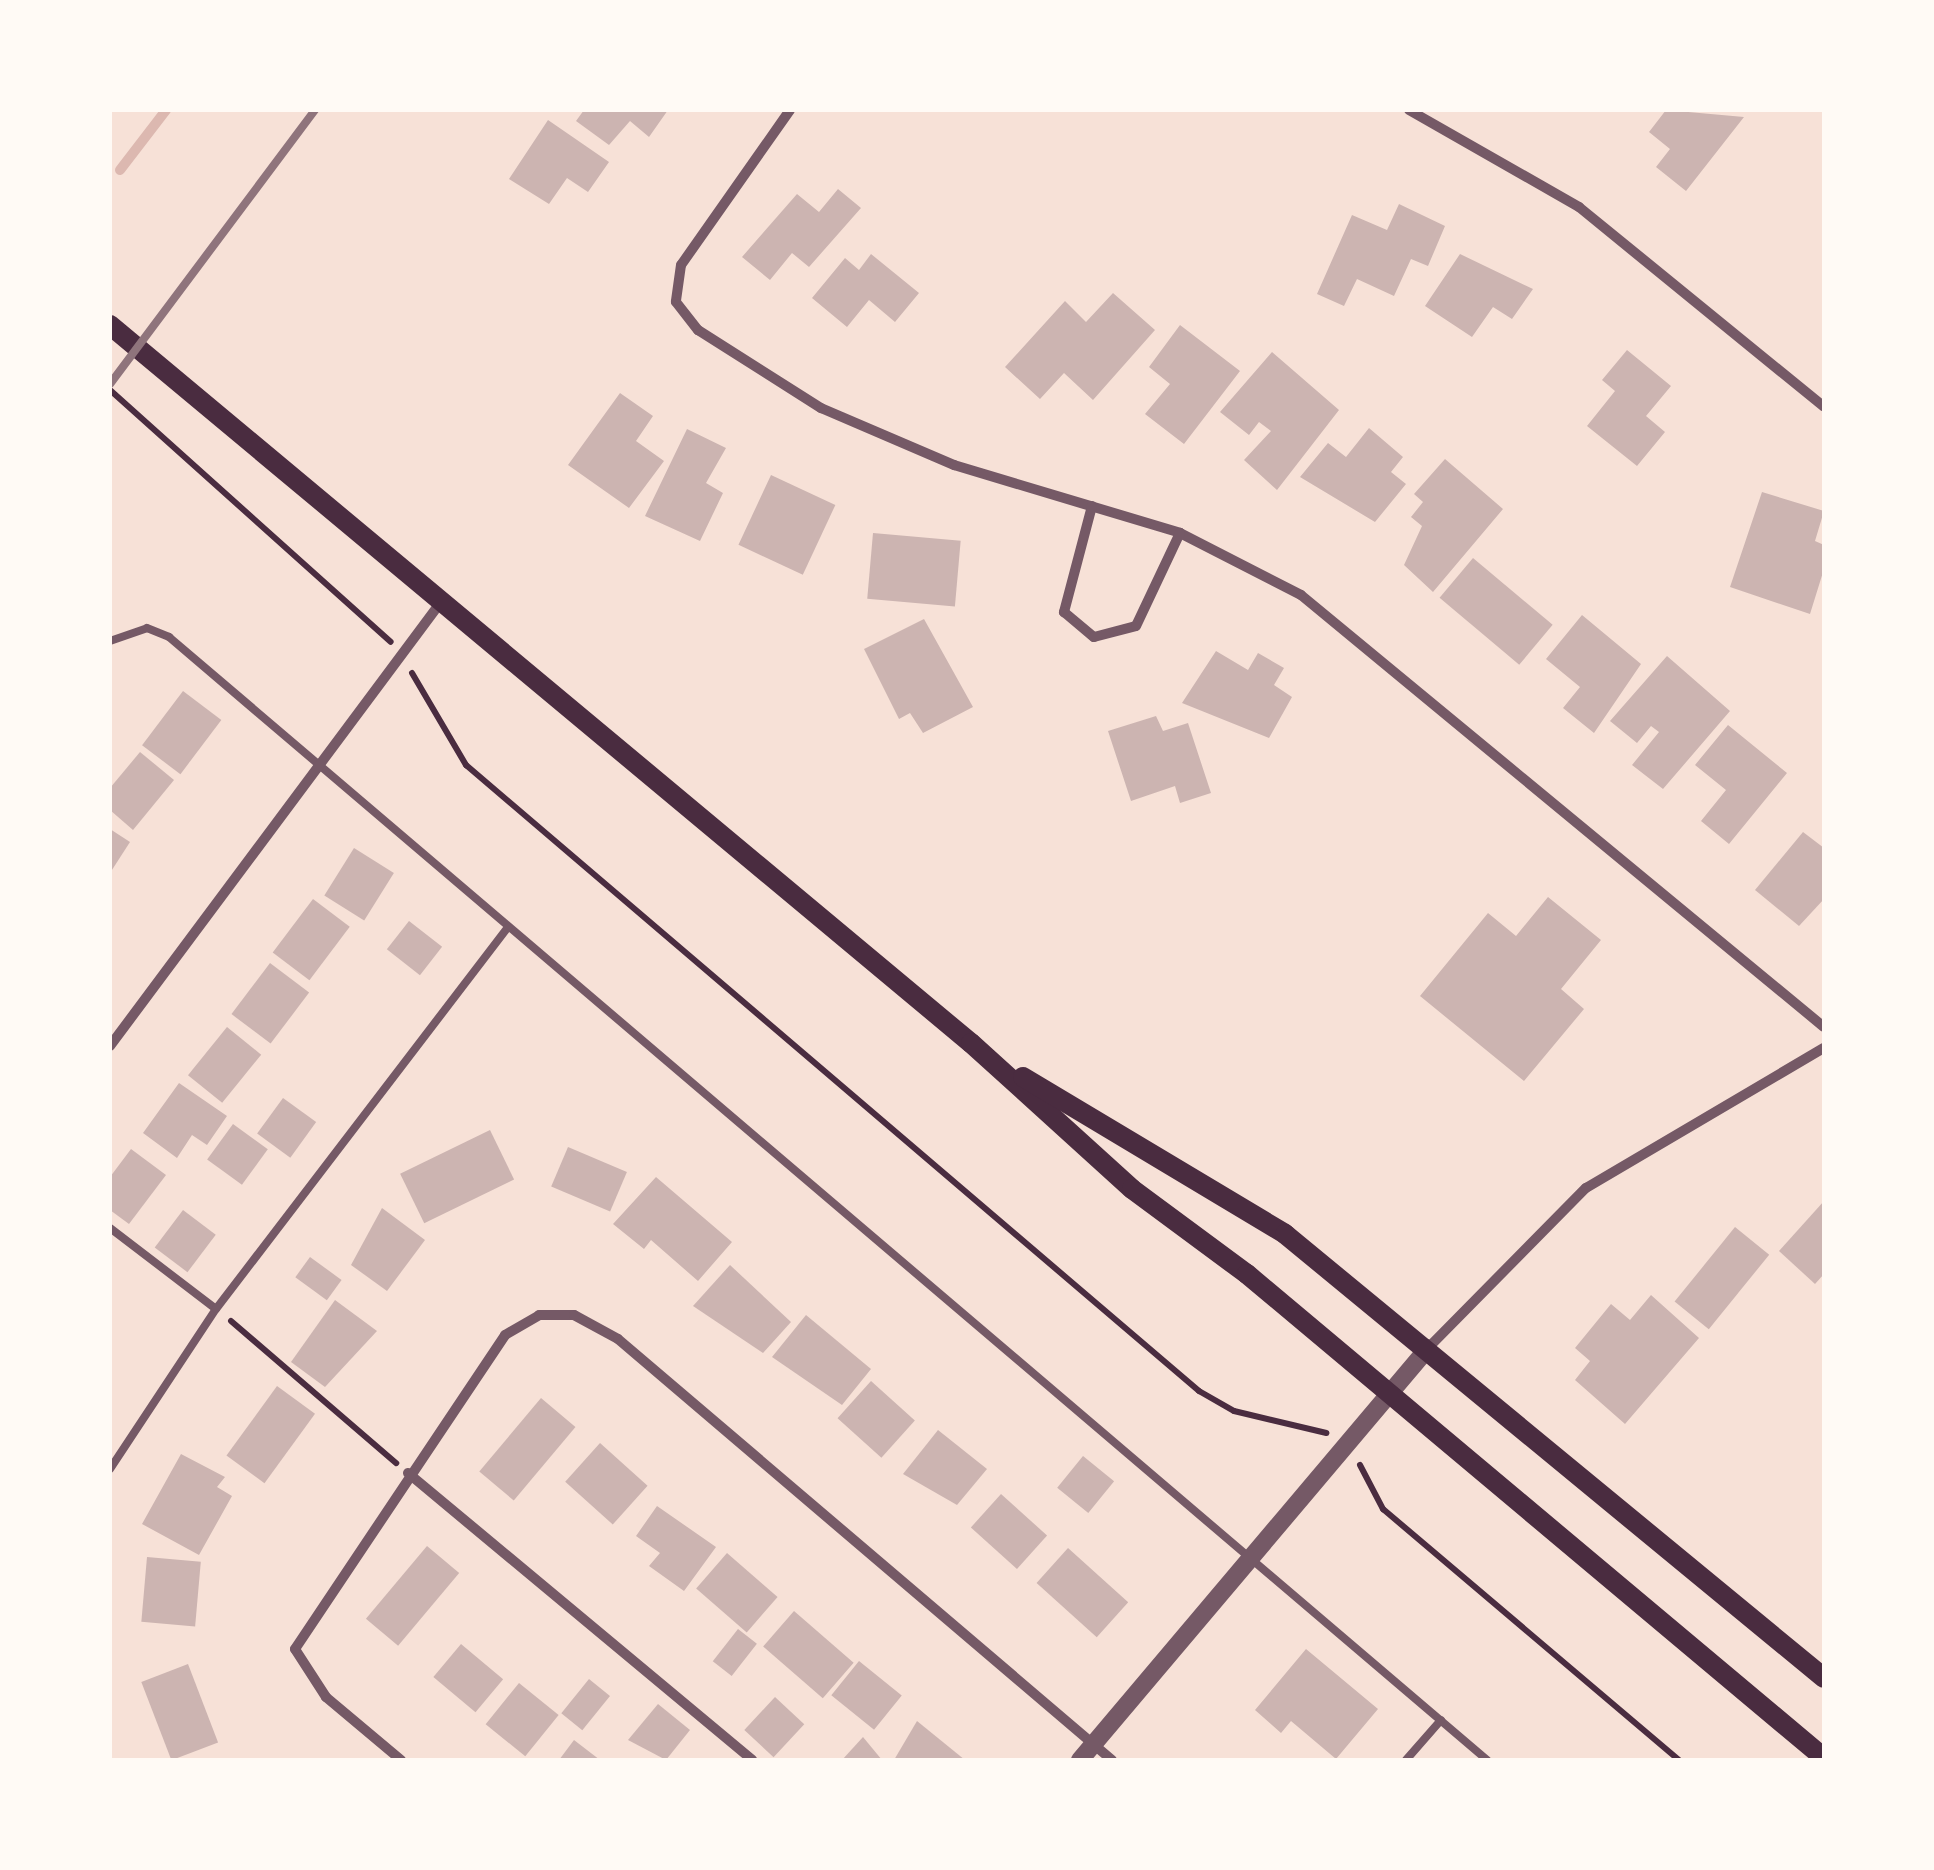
<!DOCTYPE html>
<html>
<head>
<meta charset="utf-8">
<style>
	body { margin:0 }
	#map { position:relative; width:1934px; height:1870px; overflow:hidden; background:#f7e1d7; font-family:"Zilla Slab",serif }
	div>[style] { position:absolute }
	[style*='--x'] { left:calc(var(--x)*1px); top:calc(var(--y)*1px); width:calc(var(--w)*1px); rotate:calc(var(--a)*1deg) }
	.stream>* { height:10px; margin:-5px; padding:0 5px; transform-origin:5px; border-radius:5px; background:#dcb8b0 }
	.building>* { inset:0; background:#ccb4b1; transform-origin:0 0 }
	.path>* { height:6px; margin:-3px; padding:0 3px; transform-origin:3px; border-radius:3px; background:#4a2c40 }
	.service>* { height:8px; margin:-4px; padding:0 4px; transform-origin:4px; border-radius:4px; background:#755966 }
	.minor>* { height:10px; margin:-5px; padding:0 5px; transform-origin:5px; border-radius:5px; background:#755966 }
	.tertiary>* { height:18px; margin:-9px; padding:0 9px; transform-origin:9px; border-radius:9px; background:#755966 }
	.secondary>* { height:20px; margin:-10px; padding:0 10px; transform-origin:10px; border-radius:10px; background:#4a2c40 }
	.rail>* { height:8px; margin:-4px; padding:0 4px; transform-origin:4px; border-radius:4px; background:#8f747c }
	span { translate:-50% -50%; white-space:nowrap; text-align:center; line-height:1.15; -webkit-text-stroke:8px #fffaf5; paint-order:stroke }
	.frame { position:absolute; inset:0; border:112px solid #fffaf5; pointer-events:none }
</style>
</head>
<body>
<div id="map">
	<div class="stream">
		<div style="--x:120;--y:170;--w:76;--a:-52.5"></div>
	</div>
	<div class="building">
		<div style="clip-path:polygon(584px 110px,668px 110px,649px 137px,630px 121px,609px 145px,576px 121px)"></div>
		<div style="clip-path:polygon(1666px 110px,1744px 117px,1686px 191px,1656px 167px,1670px 149px,1649px 132px)"></div>
		<div style="clip-path:polygon(548px 120px,609px 162px,588px 192px,567px 178px,549px 204px,509px 179px)"></div>
		<div style="clip-path:polygon(838px 189px,861px 208px,809px 267px,792px 253px,770px 280px,742px 257px,797px 194px,819px 212px)"></div>
		<div style="clip-path:polygon(1399px 204px,1445px 226px,1428px 266px,1411px 259px,1394px 296px,1357px 279px,1344px 306px,1317px 294px,1352px 215px,1387px 230px)"></div>
		<div style="clip-path:polygon(871px 254px,919px 293px,895px 322px,869px 300px,847px 327px,812px 298px,845px 258px,859px 270px)"></div>
		<div style="clip-path:polygon(1460px 254px,1533px 289px,1512px 319px,1493px 307px,1472px 337px,1425px 306px)"></div>
		<div style="clip-path:polygon(1113px 293px,1155px 330px,1093px 400px,1064px 373px,1040px 399px,1005px 367px,1065px 301px,1086px 322px)"></div>
		<div style="clip-path:polygon(1180px 325px,1240px 371px,1184px 444px,1145px 414px,1170px 384px,1149px 367px)"></div>
		<div style="clip-path:polygon(1627px 350px,1671px 386px,1646px 416px,1665px 432px,1637px 466px,1587px 426px,1615px 391px,1602px 380px)"></div>
		<div style="clip-path:polygon(1272px 352px,1339px 410px,1277px 490px,1244px 460px,1271px 431px,1259px 422px,1249px 435px,1220px 412px)"></div>
		<div style="clip-path:polygon(620px 393px,653px 416px,636px 441px,664px 461px,629px 508px,568px 465px)"></div>
		<div style="clip-path:polygon(1369px 428px,1403px 457px,1391px 472px,1406px 484px,1375px 522px,1300px 477px,1328px 443px,1346px 457px)"></div>
		<div style="clip-path:polygon(687px 429px,726px 448px,706px 483px,723px 493px,700px 541px,645px 516px)"></div>
		<div style="clip-path:polygon(1445px 459px,1503px 509px,1433px 592px,1404px 565px,1422px 526px,1411px 517px,1423px 502px,1414px 494px)"></div>
		<div style="left:771px;top:475px;width:71px;height:77px;rotate:25deg"></div>
		<div style="clip-path:polygon(1762px 492px,1824px 511px,1815px 541px,1824px 545px,1824px 569px,1810px 614px,1730px 587px)"></div>
		<div style="left:873px;top:533px;width:88px;height:66px;rotate:5deg"></div>
		<div style="left:1473px;top:558px;width:104px;height:52px;rotate:40deg"></div>
		<div style="clip-path:polygon(1582px 615px,1641px 664px,1594px 733px,1563px 708px,1580px 687px,1546px 659px)"></div>
		<div style="clip-path:polygon(924px 619px,973px 707px,923px 733px,910px 713px,899px 719px,864px 649px)"></div>
		<div style="clip-path:polygon(1216px 651px,1248px 670px,1258px 653px,1284px 668px,1274px 685px,1292px 697px,1269px 738px,1182px 703px)"></div>
		<div style="clip-path:polygon(1667px 656px,1730px 711px,1663px 789px,1632px 765px,1659px 732px,1651px 726px,1637px 743px,1610px 721px)"></div>
		<div style="left:183px;top:691px;width:48px;height:68px;rotate:37deg"></div>
		<div style="clip-path:polygon(1156px 716px,1163px 731px,1188px 723px,1211px 793px,1180px 803px,1175px 786px,1131px 801px,1108px 731px)"></div>
		<div style="clip-path:polygon(1728px 725px,1787px 773px,1729px 844px,1701px 821px,1726px 790px,1695px 765px)"></div>
		<div style="clip-path:polygon(140px 752px,174px 780px,133px 830px,110px 810px,110px 788px)"></div>
		<div style="clip-path:polygon(110px 829px,130px 842px,110px 873px)"></div>
		<div style="clip-path:polygon(1803px 832px,1824px 848px,1824px 899px,1799px 926px,1755px 890px)"></div>
		<div style="left:354px;top:848px;width:47px;height:56px;rotate:32deg"></div>
		<div style="clip-path:polygon(1548px 897px,1601px 940px,1561px 989px,1584px 1009px,1524px 1081px,1420px 996px,1488px 913px,1516px 936px)"></div>
		<div style="left:313px;top:899px;width:46px;height:67px;rotate:37deg"></div>
		<div style="left:409px;top:921px;width:42px;height:36px;rotate:38deg"></div>
		<div style="left:270px;top:963px;width:49px;height:64px;rotate:37deg"></div>
		<div style="left:227px;top:1027px;width:44px;height:62px;rotate:39deg"></div>
		<div style="clip-path:polygon(179px 1083px,227px 1116px,207px 1145px,192px 1135px,177px 1158px,143px 1133px)"></div>
		<div style="left:283px;top:1098px;width:41px;height:44px;rotate:36deg"></div>
		<div style="left:233px;top:1124px;width:43px;height:44px;rotate:36deg"></div>
		<div style="left:490px;top:1130px;width:55px;height:100px;rotate:64deg"></div>
		<div style="left:568px;top:1147px;width:64px;height:43px;rotate:23deg"></div>
		<div style="clip-path:polygon(131px 1149px,166px 1175px,129px 1224px,110px 1210px,110px 1177px)"></div>
		<div style="clip-path:polygon(656px 1177px,732px 1242px,698px 1281px,651px 1240px,644px 1249px,613px 1224px)"></div>
		<div style="clip-path:polygon(1824px 1201px,1824px 1274px,1815px 1284px,1779px 1251px)"></div>
		<div style="clip-path:polygon(382px 1208px,425px 1240px,387px 1291px,351px 1265px)"></div>
		<div style="left:183px;top:1210px;width:41px;height:47px;rotate:37deg"></div>
		<div style="left:1735px;top:1227px;width:44px;height:96px;rotate:39deg"></div>
		<div style="left:310px;top:1257px;width:39px;height:25px;rotate:36deg"></div>
		<div style="clip-path:polygon(730px 1265px,791px 1322px,763px 1353px,693px 1306px)"></div>
		<div style="clip-path:polygon(1651px 1295px,1699px 1338px,1625px 1424px,1575px 1380px,1590px 1361px,1575px 1348px,1611px 1304px,1630px 1320px)"></div>
		<div style="clip-path:polygon(335px 1300px,377px 1331px,325px 1387px,291px 1362px)"></div>
		<div style="clip-path:polygon(806px 1315px,871px 1369px,842px 1405px,772px 1357px)"></div>
		<div style="left:871px;top:1381px;width:59px;height:50px;rotate:42deg"></div>
		<div style="left:277px;top:1386px;width:47px;height:86px;rotate:36deg"></div>
		<div style="left:541px;top:1398px;width:45px;height:96px;rotate:40deg"></div>
		<div style="clip-path:polygon(938px 1430px,987px 1469px,957px 1505px,903px 1474px)"></div>
		<div style="left:600px;top:1443px;width:64px;height:52px;rotate:42deg"></div>
		<div style="clip-path:polygon(181px 1454px,225px 1477px,217px 1487px,232px 1496px,199px 1555px,142px 1524px)"></div>
		<div style="left:1083px;top:1456px;width:40px;height:41px;rotate:39deg"></div>
		<div style="left:1001px;top:1494px;width:62px;height:45px;rotate:42deg"></div>
		<div style="clip-path:polygon(657px 1506px,716px 1547px,684px 1591px,649px 1566px,660px 1553px,636px 1536px)"></div>
		<div style="left:427px;top:1546px;width:42px;height:95px;rotate:40deg"></div>
		<div style="left:1068px;top:1548px;width:81px;height:47px;rotate:42deg"></div>
		<div style="left:727px;top:1553px;width:67px;height:47px;rotate:41deg"></div>
		<div style="left:147px;top:1557px;width:54px;height:65px;rotate:5deg"></div>
		<div style="left:794px;top:1611px;width:79px;height:47px;rotate:41deg"></div>
		<div style="left:738px;top:1629px;width:24px;height:41px;rotate:38deg"></div>
		<div style="left:461px;top:1644px;width:55px;height:43px;rotate:40deg"></div>
		<div style="clip-path:polygon(1306px 1649px,1378px 1709px,1336px 1759px,1291px 1721px,1281px 1733px,1255px 1710px)"></div>
		<div style="left:859px;top:1661px;width:55px;height:44px;rotate:39deg"></div>
		<div style="left:188px;top:1664px;width:84px;height:50px;rotate:69deg"></div>
		<div style="left:589px;top:1679px;width:27px;height:44px;rotate:39deg"></div>
		<div style="left:519px;top:1683px;width:51px;height:53px;rotate:39deg"></div>
		<div style="left:775px;top:1697px;width:40px;height:45px;rotate:43deg"></div>
		<div style="clip-path:polygon(658px 1704px,690px 1730px,666px 1760px,628px 1740px)"></div>
		<div style="clip-path:polygon(917px 1721px,965px 1760px,894px 1760px)"></div>
		<div style="clip-path:polygon(863px 1737px,882px 1760px,842px 1760px)"></div>
		<div style="clip-path:polygon(574px 1740px,600px 1760px,559px 1760px)"></div>
	</div>
	<div class="path">
		<div style="--x:110;--y:390;--w:377;--a:41.9"></div>
		<div style="--x:412;--y:673;--w:107;--a:59.6"></div>
		<div style="--x:466;--y:765;--w:964;--a:40.5"></div>
		<div style="--x:1199;--y:1391;--w:40;--a:29.7"></div>
		<div style="--x:1234;--y:1411;--w:95;--a:13.4"></div>
		<div style="--x:231;--y:1321;--w:218;--a:40.7"></div>
		<div style="--x:1360;--y:1465;--w:50;--a:62.4"></div>
		<div style="--x:1383;--y:1509;--w:388;--a:40.3"></div>
	</div>
	<div class="service">
		<div style="--x:110;--y:641;--w:39;--a:-19"></div>
		<div style="--x:147;--y:628;--w:24;--a:22"></div>
		<div style="--x:169;--y:637;--w:1732;--a:40.43"></div>
		<div style="--x:110;--y:1228;--w:133;--a:37.4"></div>
		<div style="--x:110;--y:1469;--w:192;--a:-56.5"></div>
		<div style="--x:216;--y:1309;--w:481;--a:-52.6"></div>
		<div style="--x:1406;--y:1760;--w:53;--a:-48.8"></div>
	</div>
	<div class="minor">
		<div style="--x:790;--y:110;--w:189;--a:125.1"></div>
		<div style="--x:681;--y:265;--w:37;--a:98"></div>
		<div style="--x:676;--y:302;--w:36;--a:52"></div>
		<div style="--x:698;--y:330;--w:146;--a:32.4"></div>
		<div style="--x:821;--y:408;--w:145;--a:23.2"></div>
		<div style="--x:954;--y:465;--w:236;--a:16.7"></div>
		<div style="--x:1180;--y:533;--w:136;--a:27.1"></div>
		<div style="--x:1301;--y:595;--w:678;--a:39.56"></div>
		<div style="--x:1409;--y:110;--w:196;--a:29.7"></div>
		<div style="--x:1579;--y:207;--w:316;--a:39.2"></div>
		<div style="--x:1092;--y:506;--w:110;--a:104.8"></div>
		<div style="--x:1064;--y:612;--w:39;--a:40"></div>
		<div style="--x:1094;--y:637;--w:43;--a:-14.7"></div>
		<div style="--x:1136;--y:626;--w:103;--a:-64.7"></div>
		<div style="--x:110;--y:1046;--w:554;--a:-53.3"></div>
		<div style="--x:1428;--y:1348;--w:225;--a:-45.4"></div>
		<div style="--x:1586;--y:1188;--w:276;--a:-30.5"></div>
		<div style="--x:408;--y:1473;--w:448;--a:39.8"></div>
		<div style="--x:401;--y:1760;--w:98;--a:-140"></div>
		<div style="--x:326;--y:1697;--w:57;--a:-122.9"></div>
		<div style="--x:295;--y:1649;--w:378;--a:-56.2"></div>
		<div style="--x:505;--y:1335;--w:39;--a:-30"></div>
		<div style="--x:539;--y:1315;--w:35;--a:0"></div>
		<div style="--x:574;--y:1315;--w:50;--a:28.6"></div>
		<div style="--x:618;--y:1339;--w:649;--a:40.44"></div>
	</div>
	<div class="tertiary">
		<div style="--x:1080;--y:1760;--w:539;--a:-49.81"></div>
	</div>
	<div class="secondary">
		<div style="--x:110;--y:325;--w:1121;--a:39.83"></div>
		<div style="--x:971;--y:1043;--w:217;--a:42.2"></div>
		<div style="--x:1132;--y:1189;--w:143;--a:36.5"></div>
		<div style="--x:1247;--y:1274;--w:753;--a:39.99"></div>
		<div style="--x:1023;--y:1077;--w:305;--a:30.9"></div>
		<div style="--x:1285;--y:1234;--w:698;--a:39.48"></div>
	</div>
	<div class="rail">
		<div style="--x:110;--y:384;--w:342;--a:-53.2"></div>
	</div>
	<div class="frame"></div>
</div>
</body>
</html>
